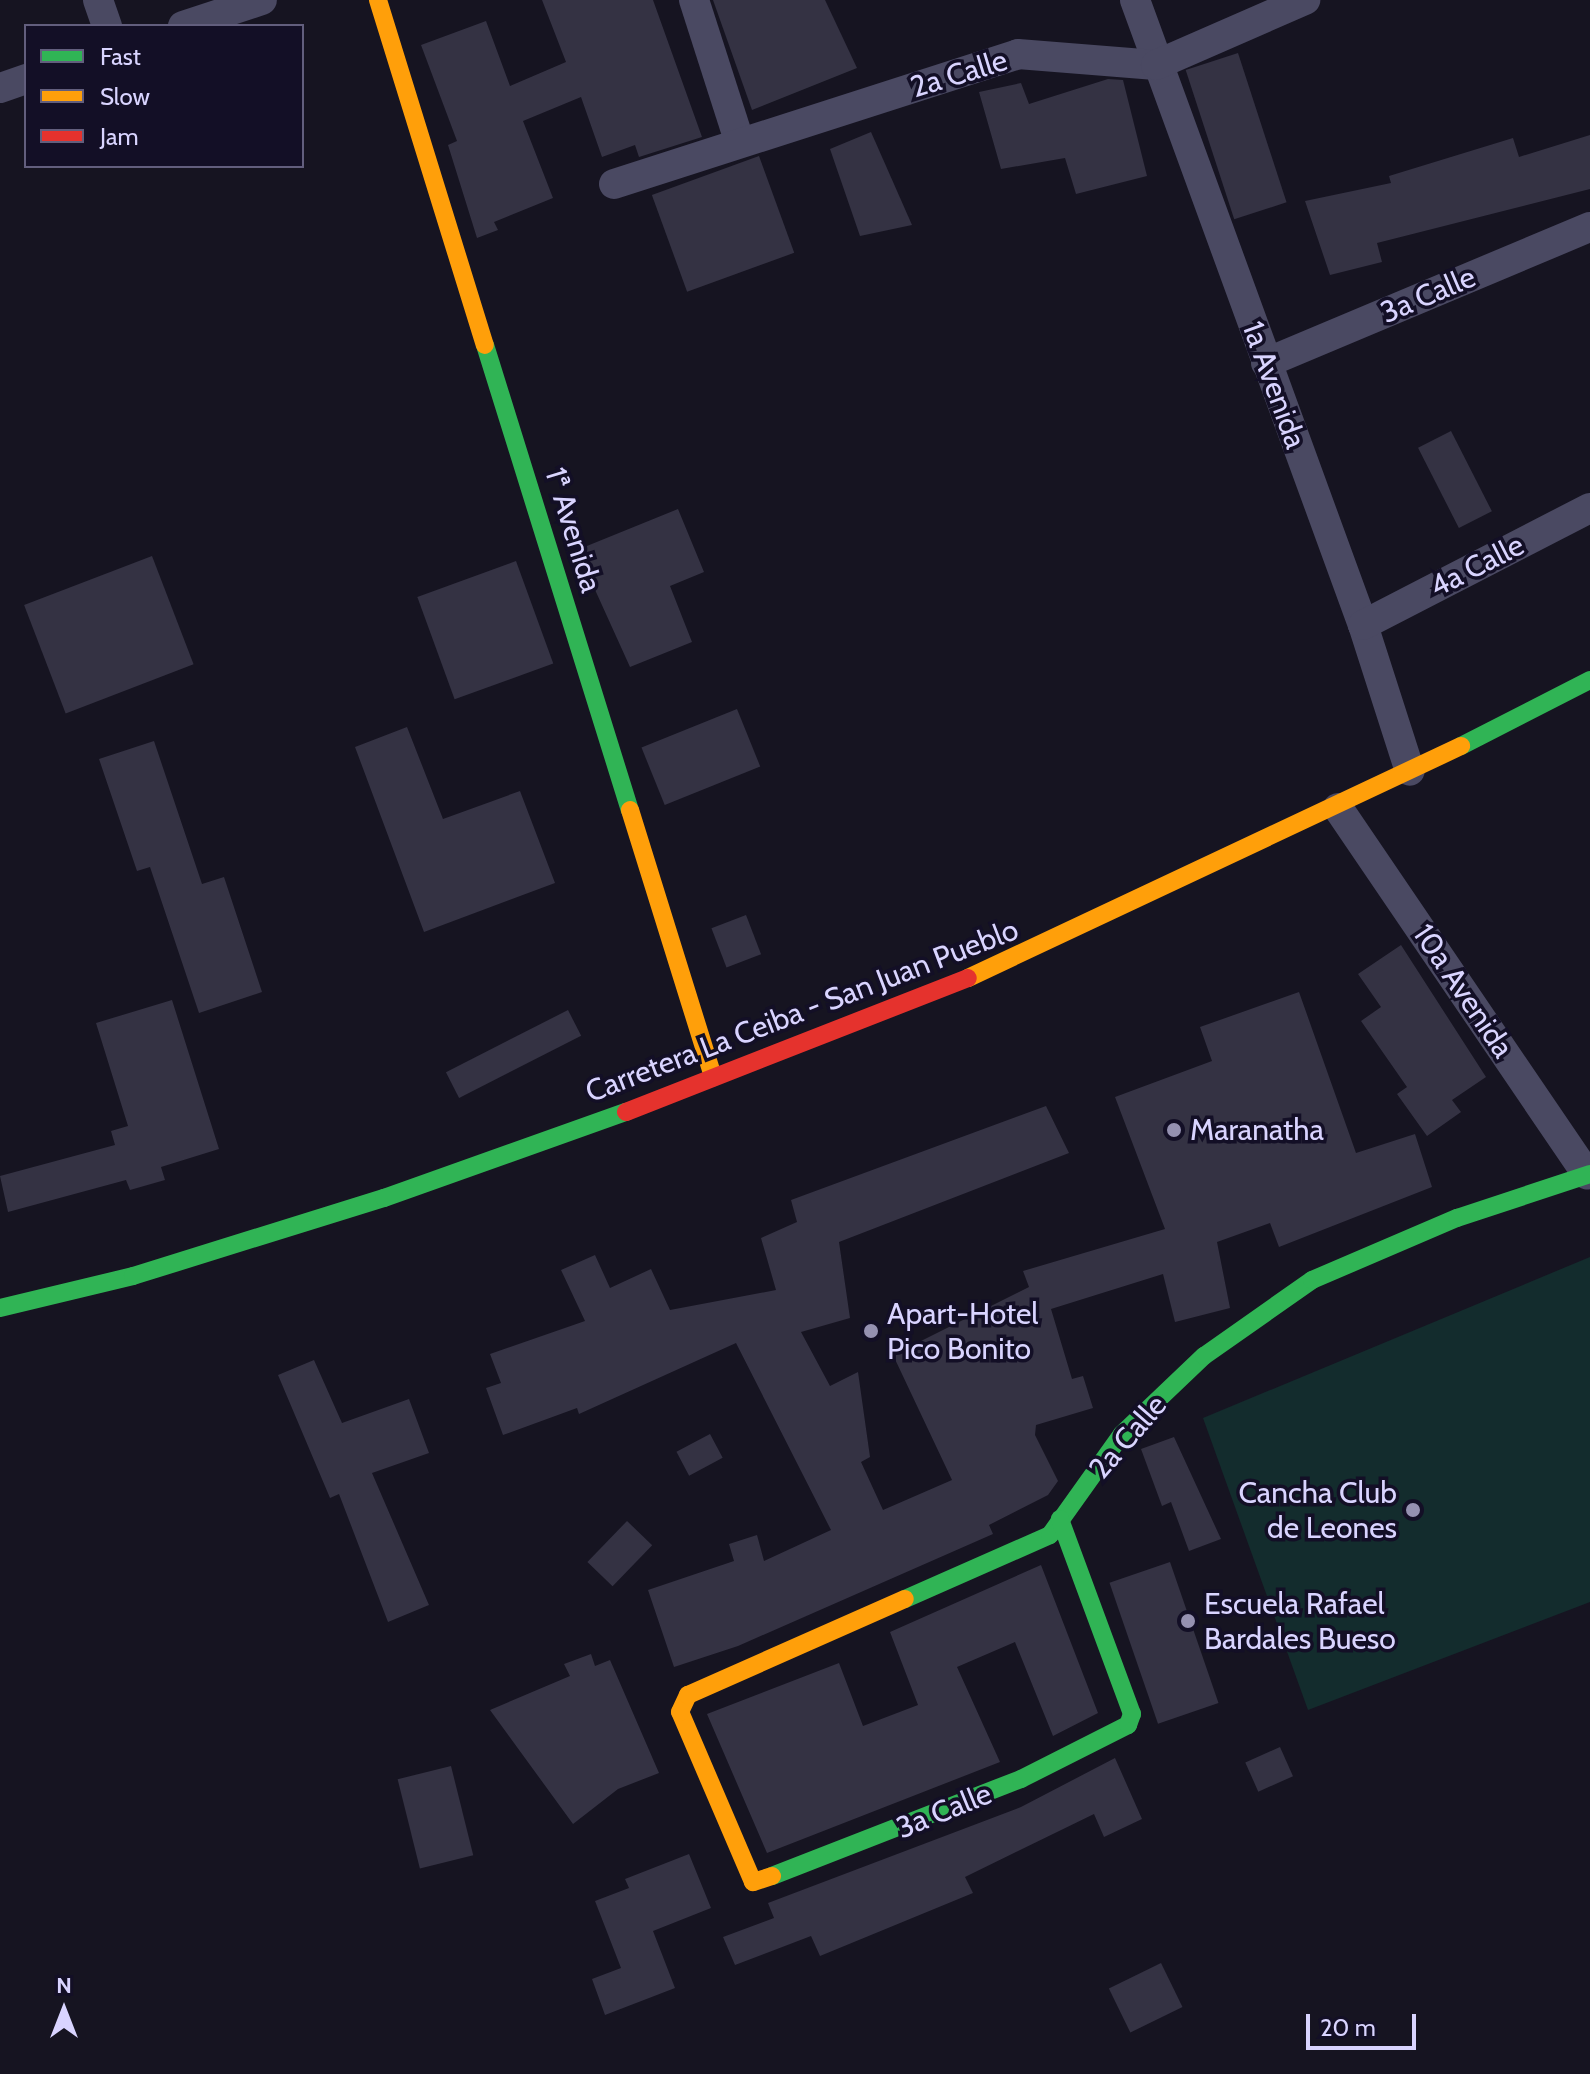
<!DOCTYPE html>
<html>
<head>
<meta charset="utf-8">
<style>
	body { margin:0 }
	#map { position:relative; width:1590px; height:2074px; overflow:hidden; background:#161421; font-family:Cabin,sans-serif }
	div>[style] { position:absolute }
	[style*='--x'] { left:calc(var(--x)*1px); top:calc(var(--y)*1px); width:calc(var(--w)*1px); rotate:calc(var(--a)*1deg) }
	.green>* { inset:0; background:#132c2d }
	.building>* { inset:0; background:#343243; transform-origin:0 0 }
	.street>* { height:30px; margin:-15px; padding:0 15px; transform-origin:15px; border-radius:15px; background:#4a4962 }
	.fast>* { height:18px; margin:-9px; padding:0 9px; transform-origin:9px; border-radius:9px; background:#30b455 }
	.slow>* { height:18px; margin:-9px; padding:0 9px; transform-origin:9px; border-radius:9px; background:#ff9f0a }
	.jam>* { height:18px; margin:-9px; padding:0 9px; transform-origin:9px; border-radius:9px; background:#e5322d }
	.dots>* { width:22px; height:22px; translate:-50% -50%; box-sizing:border-box; border:4px solid #130f26; border-radius:50% }
	span { translate:-50% -50%; white-space:nowrap; text-align:center; line-height:1.15; -webkit-text-stroke:7px #130f26; paint-order:stroke }
	.street-label { font-size:30px; color:#d9d4ff }
	.poi-label { font-size:30px; color:#d9d4ff }
	.left { translate:0 -50%; text-align:left }
	.right { translate:-100% -50%; text-align:right }
	.legend { position:absolute; left:24px; top:24px; width:280px; height:144px; box-sizing:border-box; background:#130f26; border:2px solid #625e7d; margin:0; padding:10px 14px; list-style:none; font-size:24px; color:#d9d4ff }
	.legend li { display:flex; align-items:center; gap:16px; height:40px }
	.legend b { width:40px; border:2px solid #625e7d }
	.north { position:absolute; left:24px; top:1970px; width:80px; height:80px; -webkit-text-stroke:6px #130f26; paint-order:stroke; rotate:0deg; font-size:22px; font-weight:700; line-height:32px; text-align:center; color:#d9d4ff }
	.north::after { content:''; display:block; margin:auto; width:28px; height:36px; background:#d9d4ff; clip-path:polygon(50% 0,100% 100%,50% 72%,0 100%) }
	.scale { position:absolute; left:1306px; top:2014px; width:110px; height:36px; box-sizing:border-box; border:4px solid #d9d4ff; border-top:0; padding-left:10px; font-size:24px; line-height:28px; white-space:nowrap; color:#d9d4ff; -webkit-text-stroke:6px #130f26; paint-order:stroke }
</style>
</head>
<body>
<div id="map">
	<div class="green">
		<div style="clip-path:polygon(1590px 1257px,1590px 1602px,1308px 1710px,1203px 1418px)"></div>
	</div>
	<div class="building">
		<div style="clip-path:polygon(542px 0,653px 0,702px 137px,639px 157px,635px 145px,602px 157px,581px 97px,523px 121px,553px 198px,494px 222px,498px 230px,477px 238px,448px 145px,457px 141px,421px 45px,486px 21px,510px 86px,566px 62px)"></div>
		<div style="clip-path:polygon(713px 0,825px 0,857px 68px,752px 110px)"></div>
		<div style="left:1238px;top:53px;width:157px;height:55px;rotate:72deg"></div>
		<div style="clip-path:polygon(1108px 79px,1123px 80px,1147px 176px,1076px 194px,1065px 158px,1001px 169px,979px 92px,1021px 83px,1029px 104px)"></div>
		<div style="clip-path:polygon(871px 132px,912px 225px,860px 236px,830px 149px)"></div>
		<div style="clip-path:polygon(1590px 135px,1590px 189px,1377px 243px,1382px 262px,1330px 275px,1305px 201px,1391px 183px,1389px 176px,1513px 138px,1519px 157px)"></div>
		<div style="left:759px;top:156px;width:103px;height:114px;rotate:70deg"></div>
		<div style="left:1451px;top:431px;width:90px;height:37px;rotate:63deg"></div>
		<div style="clip-path:polygon(678px 509px,704px 572px,670px 586px,692px 642px,630px 667px,577px 550px)"></div>
		<div style="left:152px;top:556px;width:116px;height:137px;rotate:69deg"></div>
		<div style="left:516px;top:561px;width:109px;height:105px;rotate:70deg"></div>
		<div style="left:737px;top:709px;width:62px;height:103px;rotate:68deg"></div>
		<div style="clip-path:polygon(407px 727px,443px 819px,520px 791px,555px 883px,424px 932px,355px 747px)"></div>
		<div style="clip-path:polygon(154px 741px,202px 884px,224px 877px,262px 992px,199px 1013px,150px 867px,137px 871px,99px 759px)"></div>
		<div style="left:746px;top:915px;width:42px;height:37px;rotate:69deg"></div>
		<div style="clip-path:polygon(1401px 945px,1486px 1077px,1452px 1100px,1461px 1112px,1427px 1136px,1397px 1094px,1407px 1087px,1361px 1021px,1381px 1007px,1358px 974px)"></div>
		<div style="clip-path:polygon(1299px 992px,1356px 1153px,1415px 1134px,1432px 1187px,1279px 1247px,1270px 1223px,1217px 1242px,1230px 1308px,1175px 1322px,1163px 1274px,1051px 1309px,1072px 1379px,1083px 1376px,1093px 1408px,1036px 1425px,1035px 1435px,1058px 1481px,1048px 1495px,989px 1525px,993px 1534px,738px 1646px,674px 1667px,648px 1590px,734px 1561px,729px 1544px,757px 1535px,764px 1561px,831px 1530px,736px 1343px,579px 1414px,577px 1408px,503px 1435px,486px 1388px,501px 1383px,490px 1354px,585px 1321px,561px 1270px,595px 1255px,610px 1288px,651px 1269px,670px 1310px,776px 1290px,761px 1238px,797px 1222px,791px 1200px,1046px 1106px,1069px 1153px,839px 1242px,850px 1318px,801px 1332px,830px 1386px,858px 1372px,870px 1457px,861px 1462px,883px 1510px,952px 1480px,893px 1355px,1029px 1287px,1023px 1271px,1165px 1229px,1115px 1097px,1212px 1061px,1200px 1027px)"></div>
		<div style="clip-path:polygon(172px 1000px,219px 1149px,161px 1167px,165px 1180px,130px 1190px,126px 1180px,8px 1212px,0 1176px,115px 1145px,111px 1131px,128px 1126px,96px 1023px)"></div>
		<div style="left:568px;top:1010px;width:29px;height:137px;rotate:63deg"></div>
		<div style="clip-path:polygon(314px 1360px,342px 1423px,409px 1399px,429px 1453px,372px 1473px,429px 1605px,388px 1622px,339px 1494px,330px 1498px,278px 1375px)"></div>
		<div style="left:710px;top:1434px;width:27px;height:38px;rotate:62deg"></div>
		<div style="clip-path:polygon(1174px 1437px,1221px 1539px,1189px 1551px,1171px 1502px,1162px 1506px,1141px 1449px)"></div>
		<div style="left:627px;top:1521px;width:35px;height:57px;rotate:44deg"></div>
		<div style="left:1170px;top:1562px;width:149px;height:64px;rotate:71deg"></div>
		<div style="clip-path:polygon(1041px 1565px,1098px 1713px,1053px 1736px,1015px 1642px,957px 1667px,1000px 1762px,767px 1853px,707px 1714px,839px 1663px,863px 1726px,918px 1705px,890px 1632px)"></div>
		<div style="clip-path:polygon(591px 1654px,595px 1666px,610px 1660px,659px 1773px,618px 1789px,573px 1824px,490px 1710px,570px 1676px,564px 1664px)"></div>
		<div style="left:1280px;top:1747px;width:32px;height:38px;rotate:66deg"></div>
		<div style="clip-path:polygon(1115px 1758px,1142px 1819px,1104px 1837px,1094px 1814px,965px 1877px,973px 1893px,820px 1956px,811px 1936px,735px 1965px,723px 1937px,774px 1918px,768px 1903px,1021px 1807px)"></div>
		<div style="left:451px;top:1766px;width:92px;height:55px;rotate:76deg"></div>
		<div style="clip-path:polygon(689px 1854px,711px 1908px,653px 1931px,675px 1988px,605px 2015px,592px 1979px,621px 1968px,595px 1901px,629px 1888px,625px 1879px)"></div>
		<div style="left:1161px;top:1963px;width:49px;height:58px;rotate:64deg"></div>
	</div>
	<div class="street">
		<div style="--x:98;--y:0;--w:28;--a:71"></div>
		<div style="--x:694;--y:0;--w:150;--a:72.2"></div>
		<div style="--x:1135;--y:0;--w:665;--a:69.96"></div>
		<div style="--x:1363;--y:625;--w:153;--a:72.2"></div>
		<div style="--x:183;--y:26;--w:83;--a:-18.2"></div>
		<div style="--x:0;--y:88;--w:28;--a:-19"></div>
		<div style="--x:614;--y:184;--w:424;--a:-17.8"></div>
		<div style="--x:1018;--y:54;--w:138;--a:4.6"></div>
		<div style="--x:1156;--y:65;--w:163;--a:-23.6"></div>
		<div style="--x:1266;--y:363;--w:351;--a:-22.8"></div>
		<div style="--x:1363;--y:625;--w:255;--a:-27.3"></div>
		<div style="--x:1338;--y:808;--w:443;--a:55.8"></div>
	</div>
	<div class="fast">
		<div style="--x:485;--y:345;--w:487;--a:72.7"></div>
		<div style="--x:1461;--y:746;--w:145;--a:-27.1"></div>
		<div style="--x:0;--y:1308;--w:137;--a:-13.5"></div>
		<div style="--x:133;--y:1276;--w:263;--a:-17.3"></div>
		<div style="--x:384;--y:1198;--w:257;--a:-19.6"></div>
		<div style="--x:905;--y:1599;--w:158;--a:-23.8"></div>
		<div style="--x:1050;--y:1535;--w:124;--a:-54.5"></div>
		<div style="--x:1122;--y:1434;--w:113;--a:-43.6"></div>
		<div style="--x:1204;--y:1356;--w:132;--a:-35.1"></div>
		<div style="--x:1312;--y:1280;--w:158;--a:-23.2"></div>
		<div style="--x:1457;--y:1218;--w:140;--a:-18.3"></div>
		<div style="--x:772;--y:1876;--w:267;--a:-21.3"></div>
		<div style="--x:1021;--y:1779;--w:120;--a:-26.8"></div>
		<div style="--x:1128;--y:1725;--w:12;--a:-70"></div>
		<div style="--x:1132;--y:1714;--w:208;--a:-110.3"></div>
	</div>
	<div class="slow">
		<div style="--x:378;--y:0;--w:361;--a:72.8"></div>
		<div style="--x:630;--y:810;--w:280;--a:72.7"></div>
		<div style="--x:968;--y:978;--w:545;--a:-25.2"></div>
		<div style="--x:772;--y:1876;--w:20;--a:162"></div>
		<div style="--x:753;--y:1882;--w:185;--a:-113.2"></div>
		<div style="--x:680;--y:1712;--w:19;--a:-65"></div>
		<div style="--x:688;--y:1695;--w:237;--a:-23.9"></div>
	</div>
	<div class="jam">
		<div style="--x:626;--y:1112;--w:367;--a:-21.4"></div>
	</div>
	<div class="dots">
		<div style="left:1174px;top:1130px;background:#9591b1"></div>
		<div style="left:871px;top:1331px;background:#9591b1"></div>
		<div style="left:1413px;top:1510px;background:#9591b1"></div>
		<div style="left:1188px;top:1621px;background:#9591b1"></div>
	</div>
	<div class="street-label">
		<span style="left:959px;top:74px;rotate:-17deg">2a Calle</span>
		<span style="left:1428px;top:295px;rotate:-23deg">3a Calle</span>
		<span style="left:1274px;top:385px;rotate:70deg">1a Avenida</span>
		<span style="left:573px;top:530px;rotate:73deg">1ª Avenida</span>
		<span style="left:1477px;top:566px;rotate:-27deg">4a Calle</span>
		<span style="left:1463px;top:991px;rotate:56deg">10a Avenida</span>
		<span style="left:802px;top:1011px;rotate:-21deg">Carretera La Ceiba - San Juan Pueblo</span>
		<span style="left:1128px;top:1437px;rotate:-49deg">2a Calle</span>
		<span style="left:944px;top:1811px;rotate:-22deg">3a Calle</span>
	</div>
	<div class="poi-label">
		<span class="left" style="left:1190px;top:1130px">Maranatha</span>
		<span class="left" style="left:887px;top:1331px">Apart-Hotel<br>Pico Bonito</span>
		<span class="right" style="left:1397px;top:1510px">Cancha Club<br>de Leones</span>
		<span class="left" style="left:1204px;top:1621px">Escuela Rafael<br>Bardales Bueso</span>
	</div>
	<ul class="legend">
	<li><b style="height:10px;background:#30b455"></b>Fast</li>
	<li><b style="height:10px;background:#ff9f0a"></b>Slow</li>
	<li><b style="height:10px;background:#e5322d"></b>Jam</li>
	</ul>
	<div class="north">N</div>
	<div class="scale">20 m</div>
</div>
</body>
</html>
